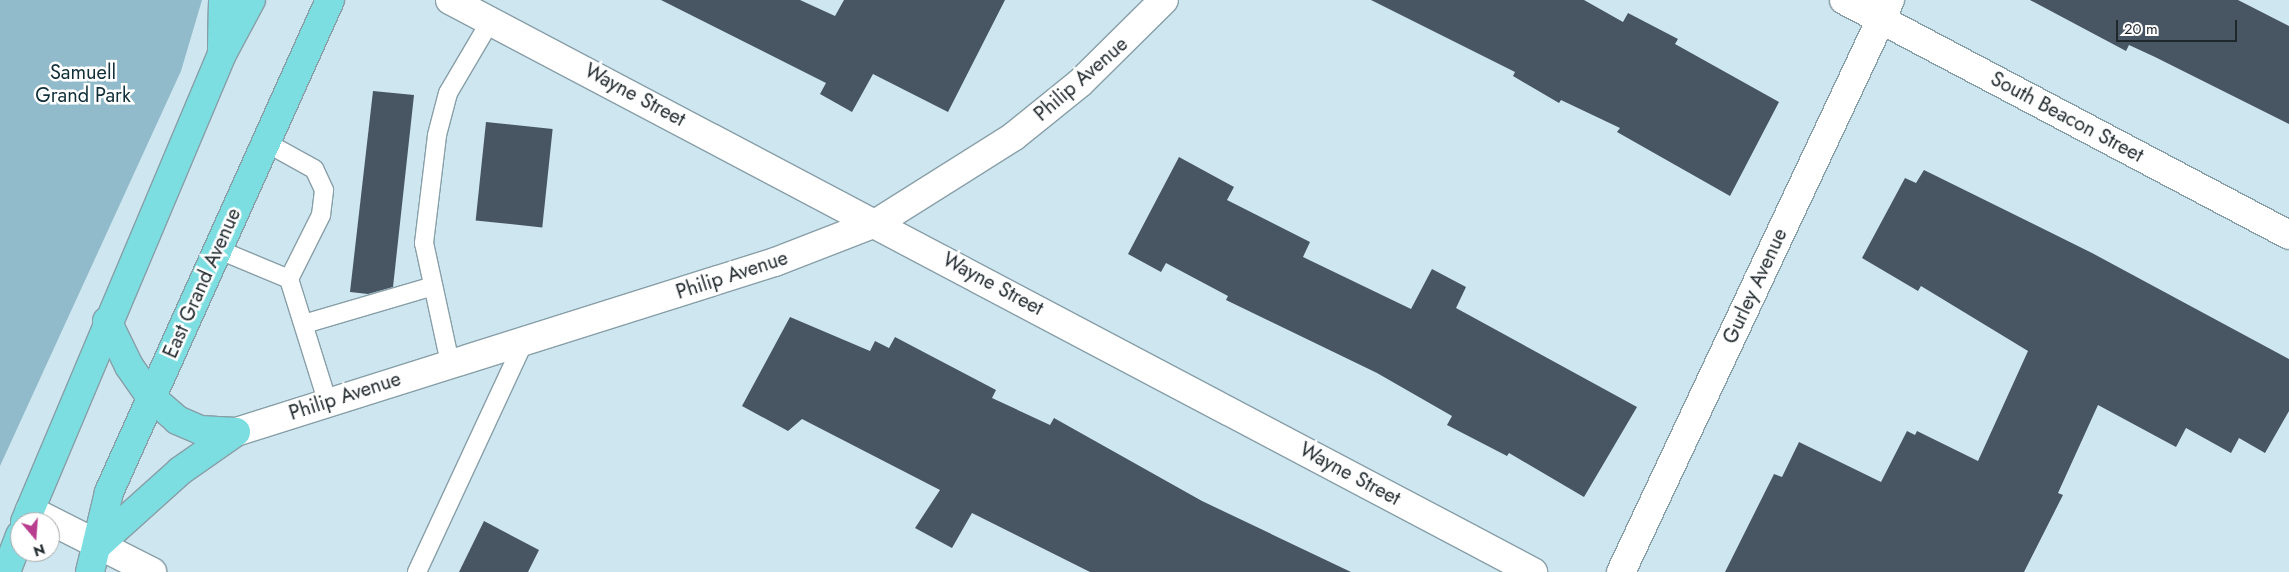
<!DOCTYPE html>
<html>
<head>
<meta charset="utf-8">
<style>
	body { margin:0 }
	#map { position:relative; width:2289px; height:572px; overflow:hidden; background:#cee6f0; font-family:Jost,sans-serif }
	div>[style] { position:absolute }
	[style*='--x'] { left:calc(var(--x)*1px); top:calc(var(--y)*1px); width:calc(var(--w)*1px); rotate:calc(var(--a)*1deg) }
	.green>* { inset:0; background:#91baca }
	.building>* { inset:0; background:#485664; transform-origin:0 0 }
	.roads { filter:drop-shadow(1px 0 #889fa8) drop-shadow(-1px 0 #889fa8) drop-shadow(0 1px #889fa8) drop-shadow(0 -1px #889fa8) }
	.service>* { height:18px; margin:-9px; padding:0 9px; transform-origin:9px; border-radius:9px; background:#fff }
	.minor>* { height:28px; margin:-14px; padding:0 14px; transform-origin:14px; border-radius:14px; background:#fff }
	.tertiary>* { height:28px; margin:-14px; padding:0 14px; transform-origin:14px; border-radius:14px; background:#fff }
	.primary>* { height:28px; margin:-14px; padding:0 14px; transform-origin:14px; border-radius:14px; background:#7ddee2 }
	span { translate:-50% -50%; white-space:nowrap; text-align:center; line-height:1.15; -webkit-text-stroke:5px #fff; paint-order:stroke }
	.park-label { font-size:20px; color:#102f39 }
	.street-label { font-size:20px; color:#1e272b }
	.north { position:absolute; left:10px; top:512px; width:50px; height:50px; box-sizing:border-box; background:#fff; border:1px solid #a5a9aa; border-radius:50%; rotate:162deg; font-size:14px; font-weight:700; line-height:20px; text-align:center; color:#1e272b }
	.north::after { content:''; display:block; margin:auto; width:18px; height:22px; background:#b83d8e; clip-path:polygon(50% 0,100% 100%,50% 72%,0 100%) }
	.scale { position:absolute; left:2116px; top:20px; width:121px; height:22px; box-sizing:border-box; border:2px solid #1e272b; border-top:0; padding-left:6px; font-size:15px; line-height:18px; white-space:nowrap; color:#1e272b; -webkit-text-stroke:4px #fff; paint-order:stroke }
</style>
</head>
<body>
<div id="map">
	<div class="green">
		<div style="clip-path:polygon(0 0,202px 0,181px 71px,0 466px)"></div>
	</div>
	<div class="building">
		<div style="clip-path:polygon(661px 0,800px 0,835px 16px,844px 0,1005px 0,948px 112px,873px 74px,852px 112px,820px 94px,826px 83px)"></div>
		<div style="clip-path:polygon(1371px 0,1584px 0,1623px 22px,1628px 13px,1678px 39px,1675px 44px,1779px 102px,1730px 196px,1617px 132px,1620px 128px,1561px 100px,1559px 103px,1513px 76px,1515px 72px)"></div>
		<div style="clip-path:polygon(2030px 0,2238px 0,2289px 26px,2289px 124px,2155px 57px,2129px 45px,2126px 51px)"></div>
		<div style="clip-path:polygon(373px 91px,414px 95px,393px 287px,368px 294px,350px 292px)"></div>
		<div style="left:486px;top:122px;width:67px;height:99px;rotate:6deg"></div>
		<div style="clip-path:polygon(1179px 157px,1234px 187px,1227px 200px,1310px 242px,1303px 257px,1411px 309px,1432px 269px,1466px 287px,1456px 308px,1637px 407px,1584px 497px,1509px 453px,1507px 456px,1447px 425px,1452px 416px,1377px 373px,1226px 300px,1228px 296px,1166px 263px,1161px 272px,1128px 254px)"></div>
		<div style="clip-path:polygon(1924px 170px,2092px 253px,2289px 359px,2289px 411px,2265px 453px,2239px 438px,2231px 453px,2186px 428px,2176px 447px,2098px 405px,2058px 493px,2063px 495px,2024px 572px,1725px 572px,1774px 474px,1782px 477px,1799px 442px,1881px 482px,1907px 431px,1915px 435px,1917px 431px,1978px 461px,2028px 351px,1921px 286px,1918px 291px,1862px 258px,1905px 178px,1916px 183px)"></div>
		<div style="clip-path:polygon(790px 317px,870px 351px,875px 341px,889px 348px,895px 337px,996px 390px,992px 398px,1050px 425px,1054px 418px,1202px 501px,1351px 572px,1090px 572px,972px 513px,952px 548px,915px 528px,940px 490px,802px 419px,788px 431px,742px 406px)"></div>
		<div style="clip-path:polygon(484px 521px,539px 550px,528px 572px,459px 572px)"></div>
	</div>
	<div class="roads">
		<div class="service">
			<div style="--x:217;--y:249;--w:78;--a:22.6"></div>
			<div style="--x:289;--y:279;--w:72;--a:-63.4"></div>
			<div style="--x:321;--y:215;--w:25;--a:-83"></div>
			<div style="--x:324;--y:190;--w:23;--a:-115"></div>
			<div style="--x:314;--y:169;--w:56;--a:-151.1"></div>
			<div style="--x:289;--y:279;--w:127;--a:72.6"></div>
			<div style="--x:304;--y:324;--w:131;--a:-16.4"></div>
			<div style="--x:450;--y:363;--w:123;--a:-102.2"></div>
			<div style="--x:424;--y:243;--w:109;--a:-83.1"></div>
			<div style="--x:437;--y:135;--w:43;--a:-75.3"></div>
			<div style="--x:448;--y:93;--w:85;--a:-59.5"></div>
			<div style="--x:417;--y:572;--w:255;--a:-65.1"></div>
		</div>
		<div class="minor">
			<div style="--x:450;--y:0;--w:1225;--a:27.84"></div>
			<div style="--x:236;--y:432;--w:565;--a:-17.51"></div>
			<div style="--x:775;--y:262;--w:110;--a:-21.2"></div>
			<div style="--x:878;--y:222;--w:160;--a:-32.2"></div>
			<div style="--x:1013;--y:137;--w:86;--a:-38.9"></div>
			<div style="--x:1080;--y:83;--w:118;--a:-44.7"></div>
			<div style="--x:30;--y:510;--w:137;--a:26.9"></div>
			<div style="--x:1621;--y:572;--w:632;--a:-64.81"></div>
		</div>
		<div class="tertiary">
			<div style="--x:1844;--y:0;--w:503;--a:27.84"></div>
		</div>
		<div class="primary">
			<div style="--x:222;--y:48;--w:48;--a:-88.8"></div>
			<div style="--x:107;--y:321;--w:50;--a:63.9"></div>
			<div style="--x:129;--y:366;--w:38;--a:55"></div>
			<div style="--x:151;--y:397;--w:35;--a:41"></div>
			<div style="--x:177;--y:420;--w:25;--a:23"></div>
			<div style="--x:200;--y:430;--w:36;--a:3"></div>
			<div style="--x:25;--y:522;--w:508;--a:-67.17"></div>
			<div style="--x:222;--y:54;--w:61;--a:-61.8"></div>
			<div style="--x:99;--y:544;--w:109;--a:-42"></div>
			<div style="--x:180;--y:471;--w:68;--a:-34.9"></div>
			<div style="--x:6;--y:572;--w:39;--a:-69"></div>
			<div style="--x:90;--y:572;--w:82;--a:-76.6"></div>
			<div style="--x:109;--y:492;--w:539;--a:-65.81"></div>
		</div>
	</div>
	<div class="park-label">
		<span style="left:83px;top:84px">Samuell<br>Grand Park</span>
	</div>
	<div class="street-label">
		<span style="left:1081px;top:79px;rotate:-41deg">Philip Avenue</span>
		<span style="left:635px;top:95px;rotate:28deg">Wayne Street</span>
		<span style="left:2067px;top:117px;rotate:28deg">South Beacon Street</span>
		<span style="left:732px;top:275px;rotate:-18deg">Philip Avenue</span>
		<span style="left:202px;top:283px;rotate:-66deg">East Grand Avenue</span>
		<span style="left:993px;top:284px;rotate:28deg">Wayne Street</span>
		<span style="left:1755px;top:286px;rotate:-65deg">Gurley Avenue</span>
		<span style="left:345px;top:396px;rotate:-18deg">Philip Avenue</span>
		<span style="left:1350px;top:474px;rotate:28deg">Wayne Street</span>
	</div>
	<div class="north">N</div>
	<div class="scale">20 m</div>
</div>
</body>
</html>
